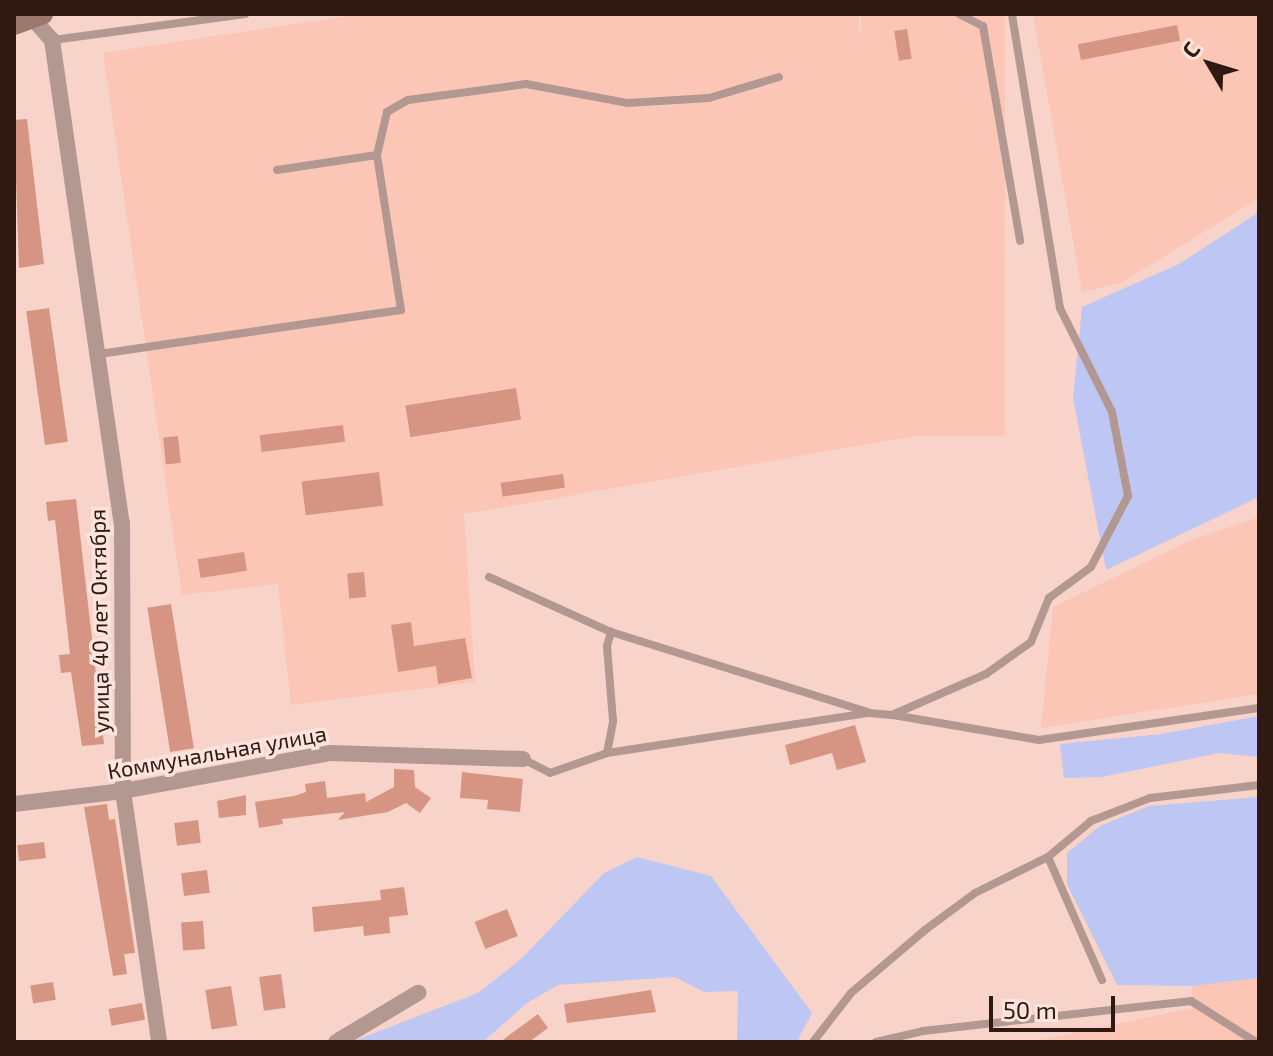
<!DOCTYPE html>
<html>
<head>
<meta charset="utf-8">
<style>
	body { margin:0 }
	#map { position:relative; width:1273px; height:1056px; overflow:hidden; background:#f8d3c9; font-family:"Exo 2",sans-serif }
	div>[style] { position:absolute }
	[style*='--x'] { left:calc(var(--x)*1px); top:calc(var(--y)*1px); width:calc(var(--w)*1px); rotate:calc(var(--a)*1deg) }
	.built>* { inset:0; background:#fcc6b6; transform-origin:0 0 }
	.green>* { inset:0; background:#bec6f3 }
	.building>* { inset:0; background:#d59582; transform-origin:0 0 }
	.lane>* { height:8px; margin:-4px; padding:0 4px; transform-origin:4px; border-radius:4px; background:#b29891 }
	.street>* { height:16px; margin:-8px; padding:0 8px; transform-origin:8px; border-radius:8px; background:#b29891 }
	.secondary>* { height:22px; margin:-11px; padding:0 11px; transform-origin:11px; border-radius:11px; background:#9c776c }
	span { translate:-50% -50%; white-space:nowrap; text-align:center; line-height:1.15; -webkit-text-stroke:7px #fce4dc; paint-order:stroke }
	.street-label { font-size:22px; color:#2e1913 }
	.frame { position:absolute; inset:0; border:16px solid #2e1913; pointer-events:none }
	.north { position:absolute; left:1169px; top:24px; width:80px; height:80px; -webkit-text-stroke:6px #fce4dc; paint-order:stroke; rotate:308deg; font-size:22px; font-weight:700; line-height:32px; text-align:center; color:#2e1913 }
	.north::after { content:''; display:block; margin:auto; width:28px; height:36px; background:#2e1913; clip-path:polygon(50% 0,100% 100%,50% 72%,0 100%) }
	.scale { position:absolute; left:989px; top:996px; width:126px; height:36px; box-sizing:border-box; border:4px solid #2e1913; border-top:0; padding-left:10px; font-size:24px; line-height:28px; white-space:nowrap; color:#2e1913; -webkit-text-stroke:6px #fce4dc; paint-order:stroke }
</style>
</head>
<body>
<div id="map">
	<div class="built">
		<div style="clip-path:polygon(361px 14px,858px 16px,915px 436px,464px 514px,475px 682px,291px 705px,278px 584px,182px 595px,103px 53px)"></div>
		<div style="left:861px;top:14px;width:144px;height:422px"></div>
		<div style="clip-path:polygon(1033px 14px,1259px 14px,1259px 198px,1121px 283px,1082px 292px)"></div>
		<div style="clip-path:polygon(1259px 517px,1259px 694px,1041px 728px,1053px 607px,1193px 539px)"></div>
		<div style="clip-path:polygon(1259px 978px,1259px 1042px,1031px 1042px,1192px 1008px,1192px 986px)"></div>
	</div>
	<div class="green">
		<div style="clip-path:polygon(1259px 212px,1259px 497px,1106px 570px,1073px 398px,1082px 307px,1179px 264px)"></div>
		<div style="clip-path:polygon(1259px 716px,1259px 757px,1219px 753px,1102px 777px,1064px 778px,1060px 744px,1162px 734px)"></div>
		<div style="clip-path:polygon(1259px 797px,1259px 978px,1192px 986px,1117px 985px,1067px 884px,1067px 853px,1100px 826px,1149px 806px)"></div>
		<div style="clip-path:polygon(637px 857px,711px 876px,812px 1013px,797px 1042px,737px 1042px,738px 991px,704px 992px,675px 977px,558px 985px,527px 1003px,483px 1042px,351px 1042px,478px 993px,521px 959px,604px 873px)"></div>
	</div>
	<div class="building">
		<div style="left:1177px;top:25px;width:16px;height:101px;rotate:79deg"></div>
		<div style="left:907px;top:29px;width:30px;height:13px;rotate:81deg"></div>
		<div style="clip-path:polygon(27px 119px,44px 264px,19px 268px,14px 120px)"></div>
		<div style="left:49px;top:308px;width:135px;height:23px;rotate:82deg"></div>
		<div style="left:516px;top:388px;width:32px;height:112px;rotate:81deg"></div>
		<div style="left:343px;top:425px;width:17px;height:84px;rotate:83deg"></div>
		<div style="left:178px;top:436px;width:27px;height:15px;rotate:84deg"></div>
		<div style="left:379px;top:472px;width:34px;height:78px;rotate:83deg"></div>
		<div style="left:563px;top:474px;width:14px;height:63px;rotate:82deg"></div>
		<div style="clip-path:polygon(76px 499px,104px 744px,82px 746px,71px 672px,61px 673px,59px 655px,70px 654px,55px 520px,48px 521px,46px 502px)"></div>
		<div style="left:244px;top:552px;width:19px;height:47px;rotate:81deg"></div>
		<div style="left:364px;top:572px;width:25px;height:17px;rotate:85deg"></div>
		<div style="left:171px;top:604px;width:146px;height:24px;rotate:81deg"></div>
		<div style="clip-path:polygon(411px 622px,414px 646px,465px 638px,472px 678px,438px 684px,436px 666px,398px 672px,391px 625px)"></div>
		<div style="clip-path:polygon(855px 725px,866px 762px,837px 770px,832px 753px,790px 765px,785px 745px)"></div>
		<div style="clip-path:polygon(394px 769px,414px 770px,415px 787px,431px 798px,420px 813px,406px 803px,388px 812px,338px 820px,345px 812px,282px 819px,283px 824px,259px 828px,255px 802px,294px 796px,306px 792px,305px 784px,325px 781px,327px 798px,365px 793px,366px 802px,394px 787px)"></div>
		<div style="clip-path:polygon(462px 772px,523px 779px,520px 812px,487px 809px,488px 800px,460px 798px)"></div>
		<div style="clip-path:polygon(246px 795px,246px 815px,219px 818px,217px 801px)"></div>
		<div style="clip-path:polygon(107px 804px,109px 820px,115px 819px,135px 953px,124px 954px,127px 974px,113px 976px,84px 807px)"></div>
		<div style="left:198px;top:820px;width:23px;height:24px;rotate:83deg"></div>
		<div style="left:44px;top:842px;width:16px;height:27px;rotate:83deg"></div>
		<div style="left:207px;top:870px;width:23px;height:26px;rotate:83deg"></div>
		<div style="clip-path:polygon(404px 887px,408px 915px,389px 917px,390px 933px,364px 936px,363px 926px,314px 932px,312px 907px,381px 900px,380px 890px)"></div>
		<div style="left:507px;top:909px;width:29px;height:35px;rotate:68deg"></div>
		<div style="left:203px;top:921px;width:28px;height:22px;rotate:86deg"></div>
		<div style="left:281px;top:974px;width:34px;height:22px;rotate:82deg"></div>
		<div style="left:53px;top:982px;width:18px;height:23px;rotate:81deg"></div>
		<div style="left:231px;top:986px;width:40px;height:26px;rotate:81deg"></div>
		<div style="clip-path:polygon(651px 990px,656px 1012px,567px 1023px,564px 1004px)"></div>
		<div style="left:142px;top:1003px;width:17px;height:34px;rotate:80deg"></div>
		<div style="clip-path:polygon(538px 1014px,548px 1028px,529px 1042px,500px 1042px)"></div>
	</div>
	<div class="lane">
		<div style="--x:959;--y:14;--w:27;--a:27"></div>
		<div style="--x:983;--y:26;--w:218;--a:80.2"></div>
		<div style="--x:53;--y:40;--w:194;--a:-7.7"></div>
		<div style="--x:277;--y:170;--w:101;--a:-8.5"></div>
		<div style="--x:99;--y:354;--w:305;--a:-8.3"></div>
		<div style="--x:401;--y:310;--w:157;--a:-98.8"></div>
		<div style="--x:377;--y:155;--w:44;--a:-76.9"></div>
		<div style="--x:387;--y:112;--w:24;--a:-30"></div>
		<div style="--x:408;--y:100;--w:119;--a:-7.7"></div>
		<div style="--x:526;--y:84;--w:104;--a:10.6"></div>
		<div style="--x:628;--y:103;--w:81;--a:-3.5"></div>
		<div style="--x:709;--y:98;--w:73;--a:-16.7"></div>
		<div style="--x:489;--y:577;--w:134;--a:24.3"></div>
		<div style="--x:611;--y:632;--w:269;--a:17.3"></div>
		<div style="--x:893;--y:715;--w:148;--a:9.7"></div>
		<div style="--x:1039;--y:740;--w:222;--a:-8.3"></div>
		<div style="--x:607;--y:753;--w:33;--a:-79"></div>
		<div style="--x:613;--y:721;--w:75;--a:-94.6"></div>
		<div style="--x:607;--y:646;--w:15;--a:-74"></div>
		<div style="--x:523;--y:759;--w:30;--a:27"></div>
		<div style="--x:550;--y:773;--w:60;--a:-19.3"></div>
		<div style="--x:607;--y:753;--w:265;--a:-8.7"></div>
		<div style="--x:869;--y:713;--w:23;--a:5"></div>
		<div style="--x:892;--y:715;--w:103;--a:-23.6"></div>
		<div style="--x:986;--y:674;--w:55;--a:-35.4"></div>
		<div style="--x:1031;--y:642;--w:48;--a:-67.8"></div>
		<div style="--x:1049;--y:598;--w:52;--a:-36.4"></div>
		<div style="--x:1091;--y:567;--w:80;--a:-62.5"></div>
		<div style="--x:1128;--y:496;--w:86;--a:-100.8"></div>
		<div style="--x:1112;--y:412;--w:116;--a:-116.6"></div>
		<div style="--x:1060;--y:308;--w:298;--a:-99.3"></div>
		<div style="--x:1102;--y:980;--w:134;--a:-113.7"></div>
		<div style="--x:1048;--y:857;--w:56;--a:-39.9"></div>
		<div style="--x:1091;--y:821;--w:63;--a:-21.3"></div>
		<div style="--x:1150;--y:798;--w:110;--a:-6.8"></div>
		<div style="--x:813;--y:1042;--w:62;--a:-52.2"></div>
		<div style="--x:851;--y:993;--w:97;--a:-40.4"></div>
		<div style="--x:925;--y:930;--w:62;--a:-36.5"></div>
		<div style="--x:975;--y:893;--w:81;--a:-26.3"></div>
		<div style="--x:876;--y:1042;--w:48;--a:-13.2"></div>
		<div style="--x:923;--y:1031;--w:270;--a:-6.4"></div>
		<div style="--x:1191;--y:1001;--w:77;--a:32.2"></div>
	</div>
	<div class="street">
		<div style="--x:33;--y:19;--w:28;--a:48"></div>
		<div style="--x:52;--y:40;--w:488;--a:81.8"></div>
		<div style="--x:122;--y:523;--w:268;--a:89.8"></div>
		<div style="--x:123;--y:791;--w:253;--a:81.8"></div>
		<div style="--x:14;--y:804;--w:110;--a:-6.8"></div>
		<div style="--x:123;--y:791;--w:210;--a:-10.4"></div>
		<div style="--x:330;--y:753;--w:193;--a:1.8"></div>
		<div style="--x:336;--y:1042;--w:96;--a:-30.9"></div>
	</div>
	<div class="secondary">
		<div style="--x:14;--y:24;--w:30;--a:-20"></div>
	</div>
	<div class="street-label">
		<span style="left:99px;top:621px;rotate:-91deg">улица 40 лет Октября</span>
		<span style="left:217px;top:752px;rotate:-10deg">Коммунальная улица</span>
	</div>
	<div class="frame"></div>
	<div class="north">С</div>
	<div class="scale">50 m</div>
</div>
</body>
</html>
